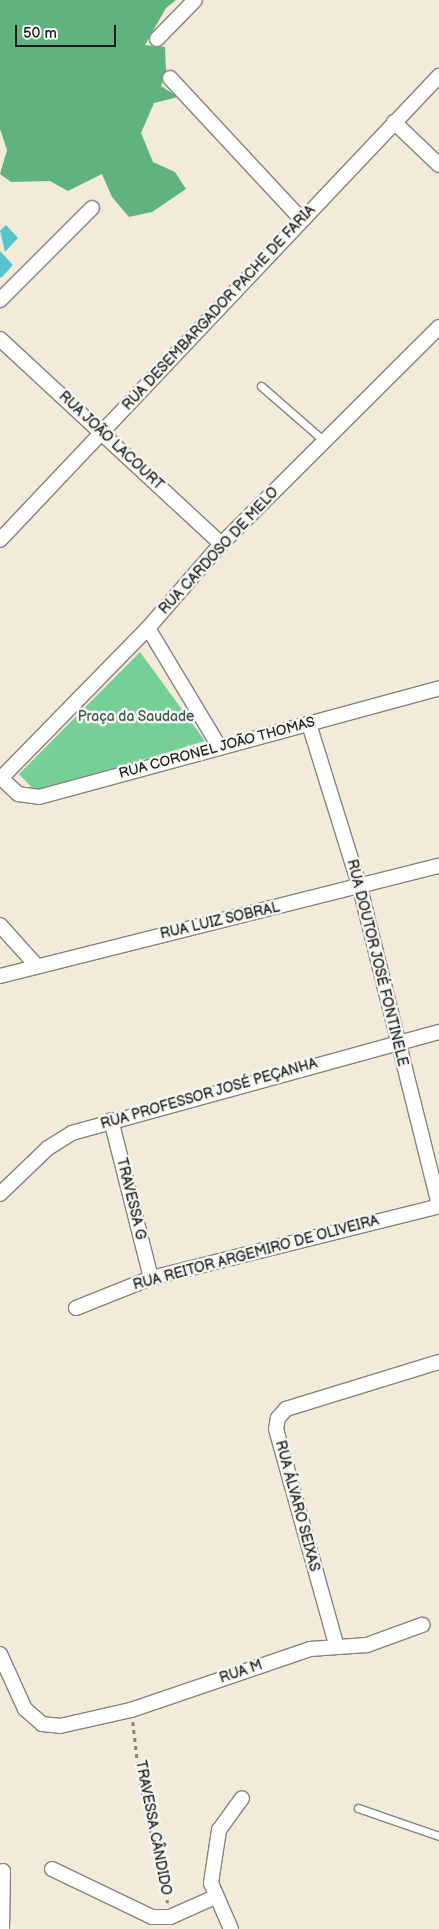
<!DOCTYPE html>
<html>
<head>
<meta charset="utf-8">
<style>
	body { margin:0 }
	#map { position:relative; width:439px; height:1929px; overflow:hidden; background:#f2ebda; font-family:"Balsamiq Sans",sans-serif }
	div>[style] { position:absolute }
	[style*='--x'] { left:calc(var(--x)*1px); top:calc(var(--y)*1px); width:calc(var(--w)*1px); rotate:calc(var(--a)*1deg) }
	.green>* { inset:0; background:#75cf96 }
	.forest>* { inset:0; background:#60b27f }
	.water>* { inset:0; background:#56c3cd }
	.path>* { height:2.5px; margin-top:-1.25px; transform-origin:0; background:repeating-linear-gradient(90deg,#87847b 0 4px,transparent 0 8px) }
	.roads { filter:drop-shadow(1px 0 #87847b) drop-shadow(-1px 0 #87847b) drop-shadow(0 1px #87847b) drop-shadow(0 -1px #87847b) }
	.lane>* { height:7px; margin:-3.5px; padding:0 3.5px; transform-origin:3.5px; border-radius:3.5px; background:#fff }
	.street>* { height:14px; margin:-7px; padding:0 7px; transform-origin:7px; border-radius:7px; background:#fff }
	span { translate:-50% -50%; white-space:nowrap; text-align:center; line-height:1.15; -webkit-text-stroke:5px #f6f6f2; paint-order:stroke }
	.street-label { font-size:14px; color:#1c1c1c }
	.park-label { font-size:14px; color:#3b5b47 }
	.scale { position:absolute; left:15px; top:25px; width:101px; height:22px; box-sizing:border-box; border:2px solid #1c1c1c; border-top:0; padding-left:6px; font-size:15px; line-height:18px; white-space:nowrap; color:#1c1c1c; -webkit-text-stroke:4px #f6f6f2; paint-order:stroke }
</style>
</head>
<body>
<div id="map">
	<div class="green">
		<div style="clip-path:polygon(140px 652px,205px 741px,36px 792px,19px 774px)"></div>
	</div>
	<div class="forest">
		<div style="clip-path:polygon(0 0,176px 0,166px 8px,145px 45px,165px 47px,166px 72px,161px 86px,178px 97px,154px 103px,141px 133px,153px 162px,175px 172px,186px 189px,152px 212px,129px 217px,112px 197px,102px 174px,68px 191px,50px 181px,11px 182px,0 174px,7px 150px,0 129px)"></div>
	</div>
	<div class="water">
		<div style="clip-path:polygon(6px 225px,18px 238px,5px 252px,0 231px)"></div>
		<div style="clip-path:polygon(0 251px,13px 265px,1px 278px,0 277px)"></div>
	</div>
	<div class="path">
		<div style="--x:133;--y:1722;--w:61;--a:83.5"></div>
		<div style="--x:140;--y:1783;--w:123;--a:76.9"></div>
	</div>
	<div class="roads">
		<div class="lane">
			<div style="--x:261;--y:386;--w:84;--a:41.1"></div>
			<div style="--x:358;--y:1808;--w:86;--a:19.1"></div>
		</div>
		<div class="street">
			<div style="--x:157;--y:39;--w:54;--a:-45.7"></div>
			<div style="--x:170;--y:78;--w:192;--a:47.1"></div>
			<div style="--x:394;--y:122;--w:62;--a:43.7"></div>
			<div style="--x:0;--y:300;--w:130;--a:-45"></div>
			<div style="--x:439;--y:327;--w:308;--a:135.1"></div>
			<div style="--x:221;--y:544;--w:111;--a:131"></div>
			<div style="--x:148;--y:628;--w:210;--a:134.4"></div>
			<div style="--x:1;--y:778;--w:23;--a:43"></div>
			<div style="--x:18;--y:794;--w:21;--a:8"></div>
			<div style="--x:39;--y:797;--w:415;--a:-15.2"></div>
			<div style="--x:0;--y:339;--w:301;--a:42.8"></div>
			<div style="--x:0;--y:540;--w:639;--a:-46.59"></div>
			<div style="--x:148;--y:628;--w:138;--a:59"></div>
			<div style="--x:309;--y:724;--w:172;--a:72.7"></div>
			<div style="--x:360;--y:888;--w:327;--a:76"></div>
			<div style="--x:0;--y:925;--w:54;--a:48"></div>
			<div style="--x:0;--y:976;--w:453;--a:-14.1"></div>
			<div style="--x:111;--y:1120;--w:163;--a:75.8"></div>
			<div style="--x:0;--y:1194;--w:66;--a:-43.8"></div>
			<div style="--x:48;--y:1148;--w:28;--a:-32"></div>
			<div style="--x:72;--y:1133;--w:381;--a:-15.4"></div>
			<div style="--x:76;--y:1308;--w:81;--a:-21.8"></div>
			<div style="--x:151;--y:1278;--w:297;--a:-14"></div>
			<div style="--x:336;--y:1644;--w:223;--a:-105.6"></div>
			<div style="--x:276;--y:1429;--w:11;--a:-80"></div>
			<div style="--x:278;--y:1418;--w:12;--a:-48"></div>
			<div style="--x:286;--y:1409;--w:160;--a:-17.1"></div>
			<div style="--x:0;--y:1654;--w:60;--a:65.6"></div>
			<div style="--x:25;--y:1709;--w:23;--a:41"></div>
			<div style="--x:42;--y:1724;--w:18;--a:6"></div>
			<div style="--x:60;--y:1726;--w:73;--a:-12.7"></div>
			<div style="--x:131;--y:1710;--w:189;--a:-18.8"></div>
			<div style="--x:310;--y:1649;--w:57;--a:-4"></div>
			<div style="--x:367;--y:1645;--w:59;--a:-20"></div>
			<div style="--x:52;--y:1869;--w:111;--a:25.6"></div>
			<div style="--x:152;--y:1917;--w:18;--a:0"></div>
			<div style="--x:170;--y:1917;--w:49;--a:-24"></div>
			<div style="--x:2;--y:1929;--w:58;--a:-89"></div>
			<div style="--x:231;--y:1929;--w:50;--a:-113.5"></div>
			<div style="--x:211;--y:1883;--w:54;--a:-81.4"></div>
			<div style="--x:219;--y:1830;--w:39;--a:-54"></div>
		</div>
	</div>
	<div class="street-label">
		<span style="left:219px;top:308px;rotate:-47deg">RUA DESEMBARGADOR PACHE DE FARIA</span>
		<span style="left:111px;top:441px;rotate:43deg">RUA JOÃO LACOURT</span>
		<span style="left:219px;top:551px;rotate:-47deg">RUA CARDOSO DE MELO</span>
		<span style="left:217px;top:748px;rotate:-15deg">RUA CORONEL JOÃO THOMAS</span>
		<span style="left:220px;top:921px;rotate:-13deg">RUA LUIZ SOBRAL</span>
		<span style="left:377px;top:963px;rotate:76deg">RUA DOUTOR JOSÉ FONTINELE</span>
		<span style="left:209px;top:1094px;rotate:-16deg">RUA PROFESSOR JOSÉ PEÇANHA</span>
		<span style="left:131px;top:1199px;rotate:76deg">TRAVESSA G</span>
		<span style="left:256px;top:1253px;rotate:-15deg">RUA REITOR ARGEMIRO DE OLIVEIRA</span>
		<span style="left:297px;top:1506px;rotate:75deg">RUA ÁLVARO SEIXAS</span>
		<span style="left:241px;top:1672px;rotate:-19deg">RUA M</span>
		<span style="left:153px;top:1828px;rotate:79deg">TRAVESSA CÂNDIDO</span>
	</div>
	<div class="park-label">
		<span style="left:136px;top:717px">Praça da Saudade</span>
	</div>
	<div class="scale">50 m</div>
</div>
</body>
</html>
